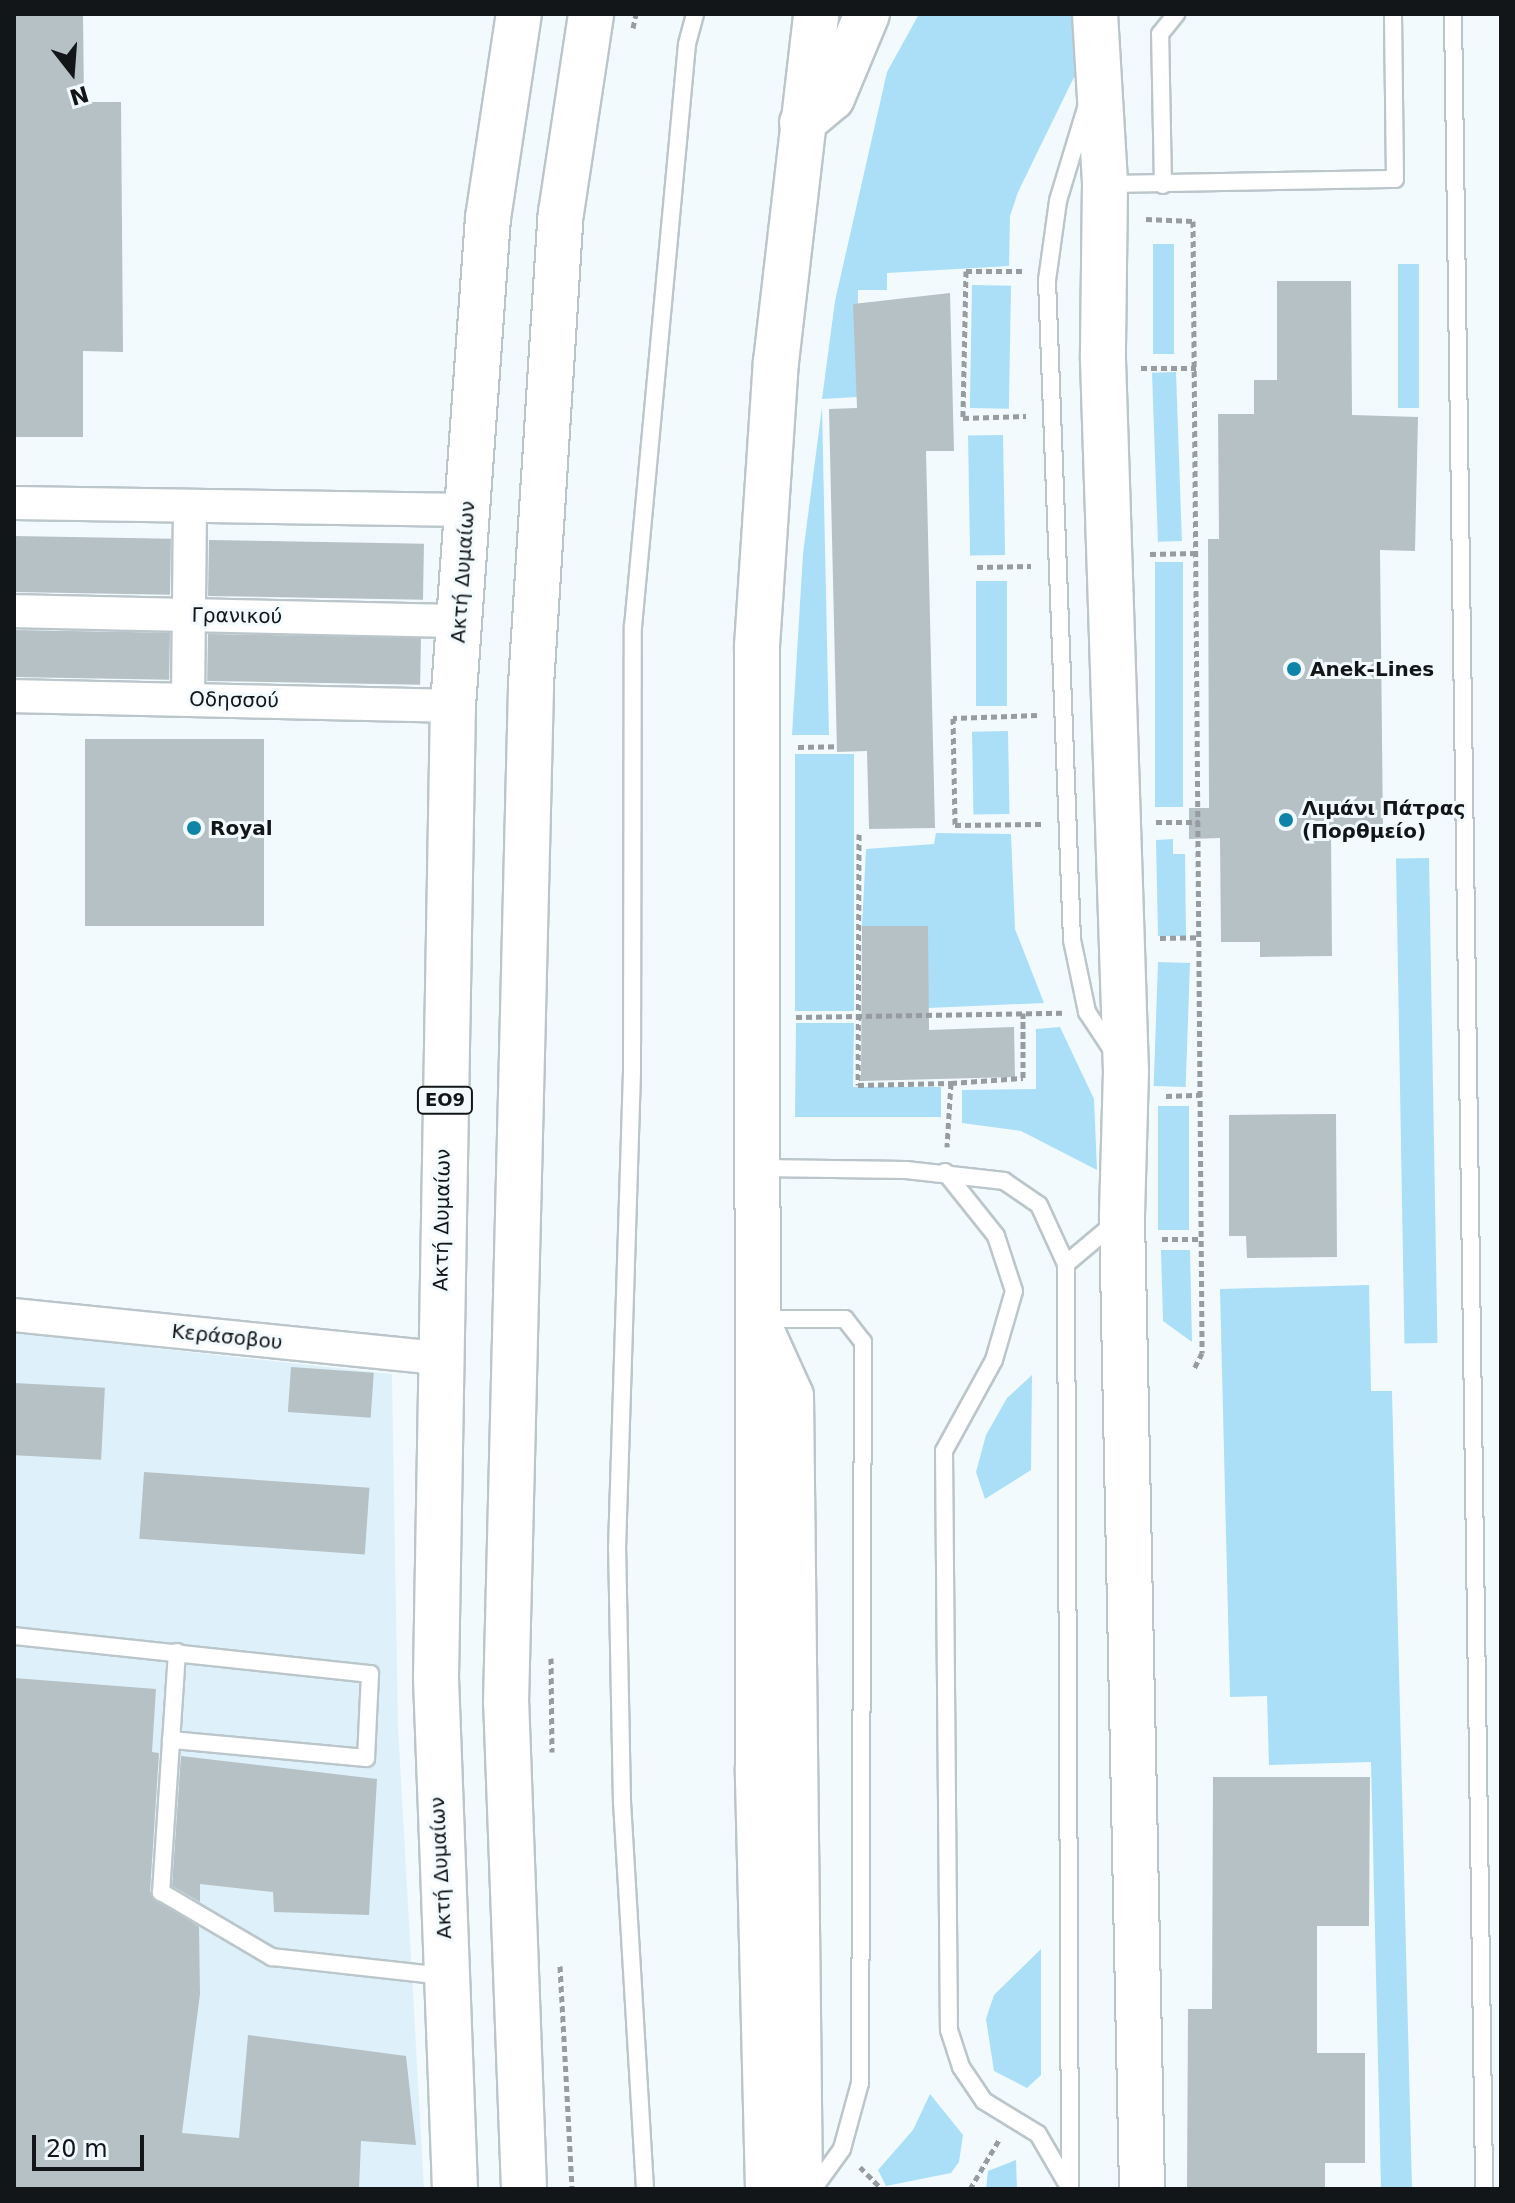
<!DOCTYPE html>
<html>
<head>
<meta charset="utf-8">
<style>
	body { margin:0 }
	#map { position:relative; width:1515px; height:2203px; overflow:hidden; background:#f2fafe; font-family:"DejaVu Sans",sans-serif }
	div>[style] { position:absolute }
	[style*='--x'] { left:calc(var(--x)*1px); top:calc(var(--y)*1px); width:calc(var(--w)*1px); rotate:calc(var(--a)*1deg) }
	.built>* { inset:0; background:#def1fa }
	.green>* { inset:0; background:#abdff7; transform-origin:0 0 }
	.building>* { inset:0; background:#b6c1c5; transform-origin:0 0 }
	.path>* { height:5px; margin-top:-2.5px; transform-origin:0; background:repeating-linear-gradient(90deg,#969c9f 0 6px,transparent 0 10px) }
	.roads { filter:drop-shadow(2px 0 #bbc6cb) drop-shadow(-2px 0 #bbc6cb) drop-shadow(0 2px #bbc6cb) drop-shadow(0 -2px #bbc6cb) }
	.lane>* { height:16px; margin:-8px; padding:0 8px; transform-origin:8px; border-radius:8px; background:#fff }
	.street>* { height:32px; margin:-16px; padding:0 16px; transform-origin:16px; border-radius:16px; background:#fff }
	.secondary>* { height:44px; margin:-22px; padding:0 22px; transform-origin:22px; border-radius:22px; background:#fff }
	.primary>* { height:44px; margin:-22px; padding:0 22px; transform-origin:22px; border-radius:22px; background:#fff }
	.dots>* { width:22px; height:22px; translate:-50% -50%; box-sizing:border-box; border:4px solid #f2fafe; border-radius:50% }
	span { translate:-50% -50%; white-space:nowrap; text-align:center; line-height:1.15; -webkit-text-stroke:6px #f2fafe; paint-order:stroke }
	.shield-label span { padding:2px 6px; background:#f2fafe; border:2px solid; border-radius:6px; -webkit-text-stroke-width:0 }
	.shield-label { font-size:18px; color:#131618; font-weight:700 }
	.street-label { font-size:20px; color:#131618 }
	.poi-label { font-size:20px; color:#131618; font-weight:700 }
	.left { translate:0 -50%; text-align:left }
	.frame { position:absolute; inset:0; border:16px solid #131618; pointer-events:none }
	.north { position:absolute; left:32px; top:32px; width:80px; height:80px; -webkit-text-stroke:6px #f2fafe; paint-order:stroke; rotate:163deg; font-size:22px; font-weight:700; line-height:32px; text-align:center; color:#131618 }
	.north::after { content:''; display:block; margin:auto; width:28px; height:36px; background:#131618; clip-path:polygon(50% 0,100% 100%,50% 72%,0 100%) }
	.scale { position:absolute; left:32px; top:2135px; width:112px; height:36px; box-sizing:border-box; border:4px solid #131618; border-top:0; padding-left:10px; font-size:24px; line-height:28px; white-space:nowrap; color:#131618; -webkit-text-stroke:6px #f2fafe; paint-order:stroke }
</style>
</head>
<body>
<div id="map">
	<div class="built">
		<div style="clip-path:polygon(14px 1327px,145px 1338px,145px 1347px,392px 1374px,398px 1726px,424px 2189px,14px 2189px)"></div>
	</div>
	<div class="green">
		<div style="clip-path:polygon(919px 14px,1080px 14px,1078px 69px,1018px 192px,1010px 216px,1009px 266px,887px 273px,887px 290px,858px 290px,857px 397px,822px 399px,835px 301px,887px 72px)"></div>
		<div style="left:1153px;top:244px;width:21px;height:110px"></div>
		<div style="left:1398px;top:264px;width:21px;height:144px"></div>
		<div style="left:972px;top:285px;width:39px;height:123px;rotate:1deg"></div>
		<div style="left:1176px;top:372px;width:169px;height:24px;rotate:88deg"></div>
		<div style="clip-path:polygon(822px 407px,829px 735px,792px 735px,803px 554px)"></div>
		<div style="left:1003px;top:435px;width:120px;height:35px;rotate:89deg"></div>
		<div style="left:1155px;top:562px;width:28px;height:245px"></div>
		<div style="left:976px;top:581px;width:31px;height:125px"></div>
		<div style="left:1008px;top:731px;width:83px;height:36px;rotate:89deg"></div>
		<div style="left:795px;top:754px;width:59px;height:257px"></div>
		<div style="clip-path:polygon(936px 833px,1011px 834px,1015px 929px,1044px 1003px,928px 1008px,927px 926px,862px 926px,866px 849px,934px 844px)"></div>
		<div style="clip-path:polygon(1173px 839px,1173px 854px,1185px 854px,1186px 936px,1158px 936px,1156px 840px)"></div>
		<div style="left:1429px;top:858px;width:485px;height:33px;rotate:89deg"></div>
		<div style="left:1158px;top:962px;width:32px;height:124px;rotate:2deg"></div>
		<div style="clip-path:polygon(796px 1023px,854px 1023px,853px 1087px,941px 1087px,941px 1117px,795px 1117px)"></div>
		<div style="clip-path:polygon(1060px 1027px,1094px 1099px,1097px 1170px,1021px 1131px,962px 1123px,962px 1090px,1036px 1089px,1036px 1029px)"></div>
		<div style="left:1158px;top:1106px;width:31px;height:124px"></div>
		<div style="clip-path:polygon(1161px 1250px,1190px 1250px,1192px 1342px,1163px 1321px)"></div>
		<div style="clip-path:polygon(1369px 1285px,1371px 1391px,1392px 1391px,1412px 2189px,1381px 2189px,1371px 1762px,1269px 1765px,1267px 1696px,1230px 1697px,1220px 1289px)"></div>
		<div style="clip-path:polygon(1032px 1375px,1031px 1470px,985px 1499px,976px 1472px,986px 1435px,1007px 1398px)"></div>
		<div style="clip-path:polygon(1041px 1949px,1041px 2075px,1027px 2088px,994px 2071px,986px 2019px,994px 1995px)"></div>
		<div style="clip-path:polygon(930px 2094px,963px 2135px,959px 2162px,951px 2173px,886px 2186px,878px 2170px,913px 2130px)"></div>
		<div style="clip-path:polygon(1016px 2160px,1017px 2189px,986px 2189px,988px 2171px)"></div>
	</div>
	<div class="building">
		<div style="clip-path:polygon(14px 14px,83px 14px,84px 102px,121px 102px,123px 352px,83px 351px,83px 437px,14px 437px)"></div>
		<div style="clip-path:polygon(1277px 281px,1351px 281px,1352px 415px,1418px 417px,1415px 551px,1380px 550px,1383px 832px,1331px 833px,1332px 956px,1260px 957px,1260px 942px,1221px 942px,1220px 838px,1189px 839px,1189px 808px,1209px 808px,1208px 539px,1219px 539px,1218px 414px,1254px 414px,1254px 380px,1277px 380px)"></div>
		<div style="clip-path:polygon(950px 293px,954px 451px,926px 451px,935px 828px,869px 829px,867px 751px,837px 752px,829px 409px,857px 408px,853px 304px)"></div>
		<div style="left:14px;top:536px;width:157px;height:56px;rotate:1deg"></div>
		<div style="left:209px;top:540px;width:215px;height:56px;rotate:1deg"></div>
		<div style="left:14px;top:630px;width:156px;height:47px;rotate:1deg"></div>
		<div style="left:208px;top:634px;width:213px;height:47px;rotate:1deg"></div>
		<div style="left:85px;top:739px;width:179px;height:187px"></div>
		<div style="clip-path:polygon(862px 926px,928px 926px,929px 1030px,1014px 1027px,1015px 1077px,861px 1081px)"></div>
		<div style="clip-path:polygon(1336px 1114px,1337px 1257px,1247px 1258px,1246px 1236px,1229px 1236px,1229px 1115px)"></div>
		<div style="left:291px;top:1367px;width:83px;height:45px;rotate:4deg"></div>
		<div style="left:14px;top:1383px;width:91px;height:72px;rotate:3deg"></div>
		<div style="left:144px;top:1472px;width:226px;height:67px;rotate:4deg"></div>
		<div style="clip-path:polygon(14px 1678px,156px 1689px,152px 1752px,159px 1753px,150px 1892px,199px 1927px,200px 1994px,182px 2133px,239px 2138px,248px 2035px,406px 2056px,416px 2145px,361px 2141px,359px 2189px,14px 2189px)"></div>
		<div style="clip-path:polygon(181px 1756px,377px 1779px,369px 1915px,274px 1912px,273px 1892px,200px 1884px,200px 1902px,172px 1886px)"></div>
		<div style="clip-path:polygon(1213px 1777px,1370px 1777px,1369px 1926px,1317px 1926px,1317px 2053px,1365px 2053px,1365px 2163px,1325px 2163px,1325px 2189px,1187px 2189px,1188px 2009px,1212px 2009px)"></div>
	</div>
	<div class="path">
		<div style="--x:633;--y:28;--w:14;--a:-78"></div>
		<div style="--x:1146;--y:219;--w:47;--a:2.4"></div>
		<div style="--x:1193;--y:221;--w:1132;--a:89.54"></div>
		<div style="--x:1202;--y:1353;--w:18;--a:117"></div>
		<div style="--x:1022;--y:271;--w:56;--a:180"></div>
		<div style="--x:966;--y:271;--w:147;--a:91.2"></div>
		<div style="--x:963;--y:418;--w:63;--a:-1.8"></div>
		<div style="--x:1141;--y:368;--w:55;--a:0"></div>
		<div style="--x:1150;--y:554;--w:47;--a:-1.2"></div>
		<div style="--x:977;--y:567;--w:54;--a:-1.1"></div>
		<div style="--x:1037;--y:715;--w:84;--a:178"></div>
		<div style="--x:953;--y:718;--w:107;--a:88.9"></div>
		<div style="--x:955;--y:825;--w:86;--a:-0.7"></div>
		<div style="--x:798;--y:747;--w:39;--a:-1"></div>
		<div style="--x:1156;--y:822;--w:43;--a:0"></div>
		<div style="--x:859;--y:834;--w:251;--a:90.2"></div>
		<div style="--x:858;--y:1085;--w:93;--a:-1.2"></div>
		<div style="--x:951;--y:1083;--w:64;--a:93.6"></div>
		<div style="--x:1160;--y:938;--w:39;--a:-1"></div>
		<div style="--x:796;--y:1017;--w:266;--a:-0.9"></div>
		<div style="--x:951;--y:1083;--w:72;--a:-4"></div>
		<div style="--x:1023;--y:1078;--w:65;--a:-90"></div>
		<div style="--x:1166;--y:1096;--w:35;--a:-2"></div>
		<div style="--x:1162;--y:1239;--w:39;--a:0"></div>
		<div style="--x:551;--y:1658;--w:94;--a:89.4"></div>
		<div style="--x:560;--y:1966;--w:223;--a:86.9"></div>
		<div style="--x:860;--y:2167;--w:31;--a:45"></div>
		<div style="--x:970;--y:2189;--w:59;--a:-59.5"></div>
	</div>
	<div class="roads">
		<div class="lane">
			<div style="--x:1453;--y:14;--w:2175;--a:89.18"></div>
			<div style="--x:1086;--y:108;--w:97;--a:106.8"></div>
			<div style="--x:1058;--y:201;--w:80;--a:97.9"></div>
			<div style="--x:1047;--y:280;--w:660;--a:87.83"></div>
			<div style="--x:1072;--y:940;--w:74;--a:78.2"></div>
			<div style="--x:1087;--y:1012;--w:49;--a:56.6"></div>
			<div style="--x:1105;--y:184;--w:290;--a:-1"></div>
			<div style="--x:1395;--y:179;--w:165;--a:-90.7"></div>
			<div style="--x:1163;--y:185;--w:151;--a:-91.1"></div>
			<div style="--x:1160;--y:34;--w:26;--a:-51"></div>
			<div style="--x:760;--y:1168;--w:146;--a:0.8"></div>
			<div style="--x:906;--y:1170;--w:99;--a:6.4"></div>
			<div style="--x:1004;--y:1181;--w:42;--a:34.4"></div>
			<div style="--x:1039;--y:1205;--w:65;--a:65.4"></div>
			<div style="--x:1066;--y:1264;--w:925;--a:89.75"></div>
			<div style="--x:945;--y:1172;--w:82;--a:51.4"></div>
			<div style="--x:996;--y:1236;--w:58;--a:71.9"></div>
			<div style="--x:1014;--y:1291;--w:72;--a:106.2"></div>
			<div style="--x:994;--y:1360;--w:104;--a:118.8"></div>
			<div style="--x:944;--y:1451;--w:579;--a:89.51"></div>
			<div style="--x:949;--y:2030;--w:39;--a:72"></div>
			<div style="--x:961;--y:2067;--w:41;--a:55.9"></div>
			<div style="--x:984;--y:2101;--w:63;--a:31.4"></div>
			<div style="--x:1038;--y:2134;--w:64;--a:59.8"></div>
			<div style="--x:1066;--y:1264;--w:67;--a:-40.1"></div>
			<div style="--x:758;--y:1319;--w:87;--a:0"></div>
			<div style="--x:845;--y:1319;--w:29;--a:52"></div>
			<div style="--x:863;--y:1342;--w:741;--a:90.23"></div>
			<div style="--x:860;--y:2083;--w:68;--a:105.3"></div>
			<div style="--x:842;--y:2149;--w:49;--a:125.9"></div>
			<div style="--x:14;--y:1636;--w:358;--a:6.1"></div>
			<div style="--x:370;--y:1674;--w:84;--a:92.7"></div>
			<div style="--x:366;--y:1758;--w:196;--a:-174.7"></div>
			<div style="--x:177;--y:1652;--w:241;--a:93.8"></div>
			<div style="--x:161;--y:1892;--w:129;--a:30.4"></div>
			<div style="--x:272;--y:1957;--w:174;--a:6.3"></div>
			<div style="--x:645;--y:2189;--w:387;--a:-93.4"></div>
			<div style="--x:622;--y:1803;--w:254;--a:-91.1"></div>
			<div style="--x:617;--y:1549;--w:479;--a:-88.2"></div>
			<div style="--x:632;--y:1070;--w:443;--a:-89.9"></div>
			<div style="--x:633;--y:627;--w:585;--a:-84.71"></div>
			<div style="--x:687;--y:44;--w:31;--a:-75"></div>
		</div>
		<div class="street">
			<div style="--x:14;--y:503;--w:453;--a:0.9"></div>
			<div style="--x:14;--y:611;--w:446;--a:1.3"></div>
			<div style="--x:14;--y:696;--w:439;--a:1.3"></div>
			<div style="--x:188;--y:699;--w:193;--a:-89.4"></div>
			<div style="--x:14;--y:1315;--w:427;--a:5.8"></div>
		</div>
		<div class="secondary">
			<div style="--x:1095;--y:14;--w:170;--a:86.6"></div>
			<div style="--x:1105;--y:184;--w:176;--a:90.7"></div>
			<div style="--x:1103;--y:360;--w:711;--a:88.15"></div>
			<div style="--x:1126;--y:1071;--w:147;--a:91.6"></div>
			<div style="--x:1122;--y:1218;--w:971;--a:88.82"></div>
			<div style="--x:802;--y:123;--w:39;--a:-40"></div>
			<div style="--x:832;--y:98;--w:91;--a:-67.4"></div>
			<div style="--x:762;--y:1332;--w:70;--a:65.6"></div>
			<div style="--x:791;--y:1396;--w:793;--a:89.35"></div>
			<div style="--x:768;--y:2189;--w:421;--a:-91.4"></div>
			<div style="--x:758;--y:1768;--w:1122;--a:-90.05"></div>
			<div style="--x:757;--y:646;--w:285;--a:-86.2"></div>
			<div style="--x:776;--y:362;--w:350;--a:-83.4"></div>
		</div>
		<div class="primary">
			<div style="--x:455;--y:2189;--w:512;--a:-92.13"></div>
			<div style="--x:436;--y:1677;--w:971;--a:-89"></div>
			<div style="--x:453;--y:706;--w:489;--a:-85.9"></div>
			<div style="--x:488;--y:218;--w:206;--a:-81.4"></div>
			<div style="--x:524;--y:2189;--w:486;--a:-92.1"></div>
			<div style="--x:506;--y:1703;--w:1018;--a:-88.59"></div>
			<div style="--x:531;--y:685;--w:473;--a:-86.4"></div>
			<div style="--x:561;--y:213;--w:201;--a:-81.4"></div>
		</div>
	</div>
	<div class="dots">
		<div style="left:1294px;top:669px;background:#1083a9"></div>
		<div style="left:1286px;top:820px;background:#1083a9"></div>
		<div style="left:194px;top:828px;background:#1083a9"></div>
	</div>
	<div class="shield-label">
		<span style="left:445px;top:1100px">ΕΟ9</span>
	</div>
	<div class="street-label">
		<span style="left:463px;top:572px;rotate:-86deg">Ακτή Δυμαίων</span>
		<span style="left:237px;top:616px;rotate:1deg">Γρανικού</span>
		<span style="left:234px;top:700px;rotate:1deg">Οδησσού</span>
		<span style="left:442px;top:1220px;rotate:-89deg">Ακτή Δυμαίων</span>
		<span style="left:227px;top:1337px;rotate:6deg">Κεράσοβου</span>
		<span style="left:441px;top:1868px;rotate:-93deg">Ακτή Δυμαίων</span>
	</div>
	<div class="poi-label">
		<span class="left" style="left:1310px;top:669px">Anek-Lines</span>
		<span class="left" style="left:1302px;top:820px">Λιμάνι Πάτρας<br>(Πορθμείο)</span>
		<span class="left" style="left:210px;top:828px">Royal</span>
	</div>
	<div class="frame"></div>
	<div class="north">N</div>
	<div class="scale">20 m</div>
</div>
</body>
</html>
